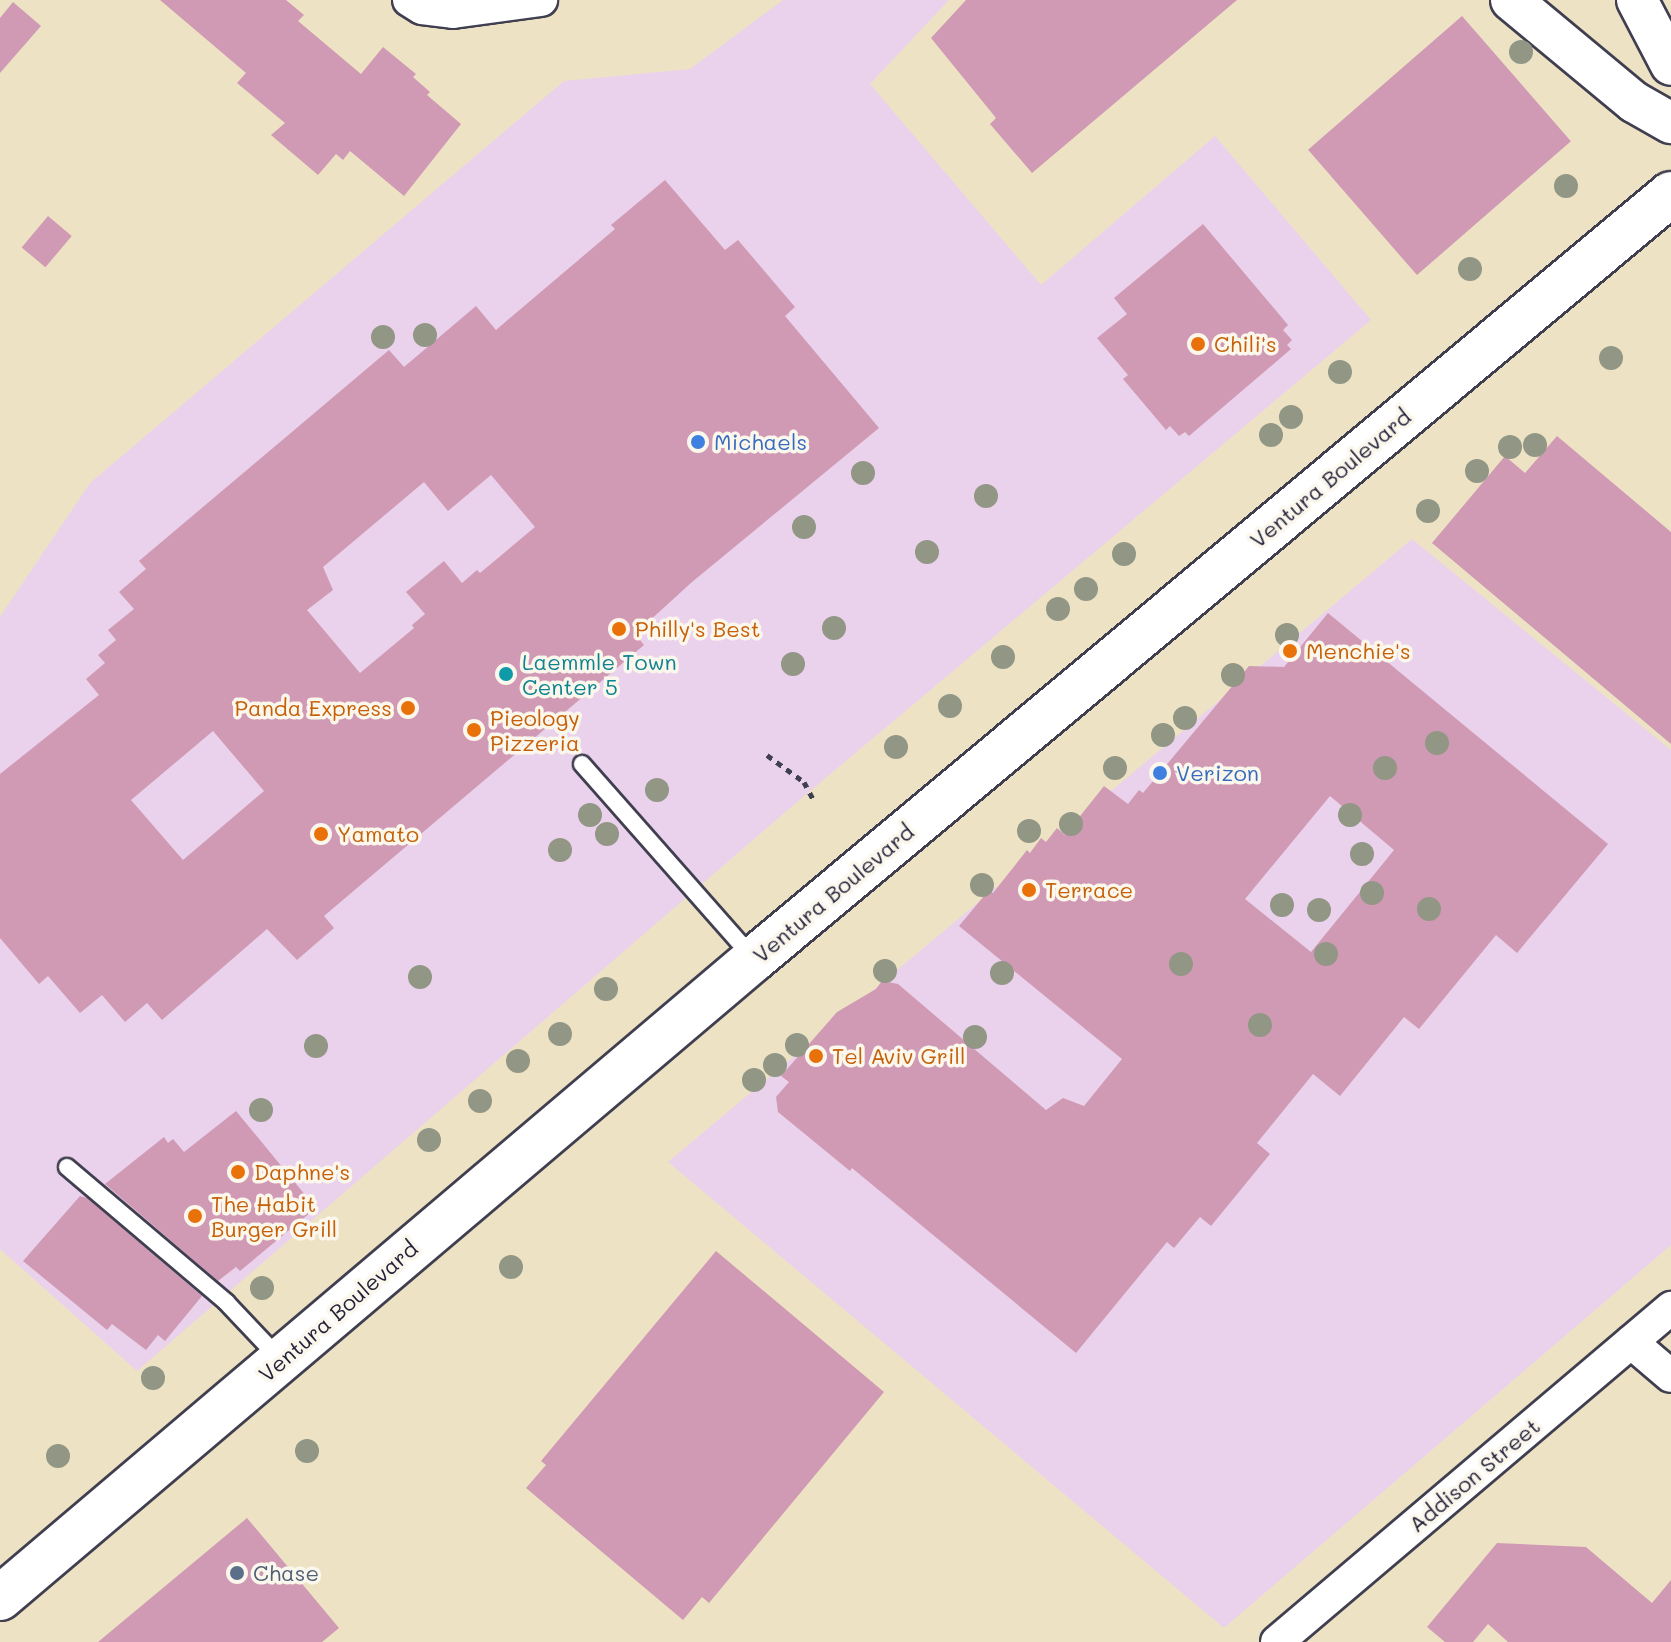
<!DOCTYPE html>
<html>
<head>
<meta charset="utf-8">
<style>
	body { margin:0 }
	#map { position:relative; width:1671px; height:1642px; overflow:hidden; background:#ede3c4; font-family:Mali,sans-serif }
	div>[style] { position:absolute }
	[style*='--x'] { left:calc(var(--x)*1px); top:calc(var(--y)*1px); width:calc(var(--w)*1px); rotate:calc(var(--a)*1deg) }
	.built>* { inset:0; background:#ead1ec }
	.building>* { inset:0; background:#d09ab4; transform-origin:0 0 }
	.path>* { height:5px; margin-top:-2.5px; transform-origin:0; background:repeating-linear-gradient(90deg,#403f50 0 6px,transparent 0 12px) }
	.roads { filter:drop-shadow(2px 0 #403f50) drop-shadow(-2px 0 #403f50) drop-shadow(0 2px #403f50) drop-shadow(0 -2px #403f50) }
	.service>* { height:16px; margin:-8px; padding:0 8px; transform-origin:8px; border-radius:8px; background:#fff }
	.minor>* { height:32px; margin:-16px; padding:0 16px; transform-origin:16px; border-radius:16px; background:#fff }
	.tertiary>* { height:40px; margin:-20px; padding:0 20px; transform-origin:20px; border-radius:20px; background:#fff }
	.primary>* { height:44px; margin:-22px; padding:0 22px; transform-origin:22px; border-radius:22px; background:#fff }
	.trees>* { width:24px; height:24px; margin:-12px; border-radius:50%; background:#919685 }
	.dots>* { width:22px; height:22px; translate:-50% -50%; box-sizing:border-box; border:4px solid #fbf7ec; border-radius:50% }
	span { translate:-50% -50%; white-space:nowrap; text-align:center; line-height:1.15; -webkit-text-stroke:7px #fbf7ec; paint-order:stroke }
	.food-label { font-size:22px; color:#c56008 }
	.left { translate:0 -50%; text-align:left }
	.right { translate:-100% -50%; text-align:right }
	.shop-label { font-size:22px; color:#366cbe }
	.street-label { font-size:22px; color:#22223b }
	.culture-label { font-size:22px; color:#0d838f }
	.service-label { font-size:22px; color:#4e5e75 }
</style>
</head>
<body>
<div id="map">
	<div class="built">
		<div style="clip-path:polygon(783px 0,949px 0,870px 84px,1041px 285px,1215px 136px,1371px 320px,803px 797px,137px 1371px,0 1249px,0 617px,90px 483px,564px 81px,690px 69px)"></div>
		<div style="clip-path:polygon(1412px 539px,1671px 750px,1671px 1245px,1224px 1628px,668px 1162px)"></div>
	</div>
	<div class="building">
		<div style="clip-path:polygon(160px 0,286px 0,304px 15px,298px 21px,361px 74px,383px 47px,416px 74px,413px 77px,430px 92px,427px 95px,461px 124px,404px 196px,350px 151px,343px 160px,336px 154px,318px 175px,271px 135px,285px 123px,237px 83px,246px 73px)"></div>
		<div style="clip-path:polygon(966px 0,1237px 0,1032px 173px,990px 124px,996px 118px,931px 38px)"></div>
		<div style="clip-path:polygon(13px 2px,41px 26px,0 73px,0 18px)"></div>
		<div style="left:1462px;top:16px;width:166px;height:204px;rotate:49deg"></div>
		<div style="clip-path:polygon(evenodd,665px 180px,725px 250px,738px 240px,795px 307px,785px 316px,879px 428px,692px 582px,635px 634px,644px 645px,324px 916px,334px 928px,297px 960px,267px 929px,162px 1020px,147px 1003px,125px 1022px,102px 995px,80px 1013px,48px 976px,39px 984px,0 938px,0 774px,99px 695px,86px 679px,105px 663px,98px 655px,116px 640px,108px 630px,134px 609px,119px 592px,146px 569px,139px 561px,389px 350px,404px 367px,476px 306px,496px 330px,615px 229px,611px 225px,665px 180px,491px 475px,535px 527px,480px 573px,477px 570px,462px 583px,444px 561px,406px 592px,425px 614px,412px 625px,414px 628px,360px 673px,307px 610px,333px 590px,323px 567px,424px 482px,448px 511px,491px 475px,665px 180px,213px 731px,264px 791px,183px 860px,131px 800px,213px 731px)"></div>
		<div style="left:48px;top:216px;width:31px;height:41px;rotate:40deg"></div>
		<div style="clip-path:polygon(1203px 224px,1288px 325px,1283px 330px,1292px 340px,1287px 345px,1291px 349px,1189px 436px,1185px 432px,1179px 436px,1170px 426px,1166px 430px,1123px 379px,1128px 375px,1097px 338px,1127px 314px,1114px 298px)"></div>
		<div style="clip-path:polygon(1557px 436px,1671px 532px,1671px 744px,1432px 543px,1505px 456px,1525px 473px)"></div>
		<div style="clip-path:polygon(evenodd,1328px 613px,1608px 844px,1517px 953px,1496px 935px,1419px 1029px,1404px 1017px,1340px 1096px,1313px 1074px,1257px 1143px,1270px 1154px,1211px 1226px,1200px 1217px,1174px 1248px,1167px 1242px,1076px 1353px,852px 1168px,850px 1171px,778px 1112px,776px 1097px,789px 1082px,781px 1076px,837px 1012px,876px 989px,882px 981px,898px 984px,1046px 1110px,1063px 1098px,1084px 1106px,1122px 1059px,959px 926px,989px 890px,993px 893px,1027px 850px,1030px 853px,1041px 838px,1046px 842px,1057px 828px,1065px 835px,1104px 786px,1128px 804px,1139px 790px,1143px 793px,1249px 666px,1284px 667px,1328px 613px,1330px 796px,1394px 850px,1311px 952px,1245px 899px,1330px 796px)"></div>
		<div style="clip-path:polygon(236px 1111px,306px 1196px,301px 1200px,311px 1212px,240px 1271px,236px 1267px,218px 1281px,105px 1184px,164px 1137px,168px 1143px,173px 1139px,184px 1152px)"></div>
		<div style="clip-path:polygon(80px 1196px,87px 1198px,202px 1296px,165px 1341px,158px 1335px,146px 1350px,112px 1324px,107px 1330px,23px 1261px)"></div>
		<div style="clip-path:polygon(716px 1251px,884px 1392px,709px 1603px,702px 1597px,683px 1620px,526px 1488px,546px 1465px,541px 1461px)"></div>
		<div style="clip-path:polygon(247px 1518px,339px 1628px,322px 1642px,98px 1642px)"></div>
		<div style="clip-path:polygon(1497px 1543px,1586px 1547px,1652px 1603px,1671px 1580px,1671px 1642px,1508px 1642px,1488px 1624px,1473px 1642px,1445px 1642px,1427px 1627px)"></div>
	</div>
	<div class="path">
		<div style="--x:767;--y:755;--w:46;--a:36.1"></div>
		<div style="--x:804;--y:782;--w:24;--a:62"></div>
	</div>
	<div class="roads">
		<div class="service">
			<div style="--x:582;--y:764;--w:259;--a:48.6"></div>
			<div style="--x:67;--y:1167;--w:209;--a:40.3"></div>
			<div style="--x:226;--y:1302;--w:77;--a:46.6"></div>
		</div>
		<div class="minor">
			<div style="--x:409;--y:0;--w:15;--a:32"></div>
			<div style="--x:422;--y:8;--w:31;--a:7"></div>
			<div style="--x:453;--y:12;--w:89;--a:-7.8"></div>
			<div style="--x:1631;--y:1342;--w:52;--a:40.4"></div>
			<div style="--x:1277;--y:1642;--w:517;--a:-40.29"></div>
		</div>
		<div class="tertiary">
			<div style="--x:1511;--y:0;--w:160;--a:39.7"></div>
			<div style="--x:1634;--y:102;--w:43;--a:29.6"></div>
			<div style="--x:1637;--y:0;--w:73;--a:62.4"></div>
		</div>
		<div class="primary">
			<div style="--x:0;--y:1598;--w:988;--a:-40.28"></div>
			<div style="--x:754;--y:959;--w:1194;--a:-39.84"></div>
		</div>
	</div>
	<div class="trees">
		<div style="left:1521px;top:52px"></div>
		<div style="left:1566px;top:186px"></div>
		<div style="left:1470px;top:269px"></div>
		<div style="left:425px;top:335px"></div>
		<div style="left:383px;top:337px"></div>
		<div style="left:1611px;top:358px"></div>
		<div style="left:1340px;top:372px"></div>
		<div style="left:1291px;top:417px"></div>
		<div style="left:1271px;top:435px"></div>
		<div style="left:1535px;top:445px"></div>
		<div style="left:1510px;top:447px"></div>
		<div style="left:1477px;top:471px"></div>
		<div style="left:863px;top:473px"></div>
		<div style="left:986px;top:496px"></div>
		<div style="left:1428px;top:511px"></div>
		<div style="left:804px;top:527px"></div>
		<div style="left:927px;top:552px"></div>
		<div style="left:1124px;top:554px"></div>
		<div style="left:1086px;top:589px"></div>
		<div style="left:1058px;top:609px"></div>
		<div style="left:834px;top:628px"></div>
		<div style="left:1287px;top:635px"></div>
		<div style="left:1003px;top:657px"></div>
		<div style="left:793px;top:664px"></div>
		<div style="left:1233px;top:675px"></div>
		<div style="left:950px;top:706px"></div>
		<div style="left:1185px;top:718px"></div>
		<div style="left:1163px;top:735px"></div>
		<div style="left:1437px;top:743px"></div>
		<div style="left:896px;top:747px"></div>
		<div style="left:1115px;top:768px"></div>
		<div style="left:1385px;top:768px"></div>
		<div style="left:657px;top:790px"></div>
		<div style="left:590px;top:815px"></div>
		<div style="left:1350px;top:815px"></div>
		<div style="left:1071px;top:824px"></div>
		<div style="left:1029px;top:831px"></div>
		<div style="left:607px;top:834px"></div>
		<div style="left:560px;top:850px"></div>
		<div style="left:1362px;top:854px"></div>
		<div style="left:982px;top:885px"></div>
		<div style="left:1372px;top:893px"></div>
		<div style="left:1282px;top:905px"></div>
		<div style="left:1429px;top:909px"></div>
		<div style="left:1319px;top:910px"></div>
		<div style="left:1326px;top:954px"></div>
		<div style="left:1181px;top:964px"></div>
		<div style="left:885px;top:971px"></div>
		<div style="left:1002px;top:973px"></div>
		<div style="left:420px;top:977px"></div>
		<div style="left:606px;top:989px"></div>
		<div style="left:1260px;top:1025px"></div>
		<div style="left:560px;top:1034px"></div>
		<div style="left:975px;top:1037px"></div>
		<div style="left:797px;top:1045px"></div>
		<div style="left:316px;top:1046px"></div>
		<div style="left:518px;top:1061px"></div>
		<div style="left:775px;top:1065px"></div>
		<div style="left:754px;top:1080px"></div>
		<div style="left:480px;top:1101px"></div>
		<div style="left:261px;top:1110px"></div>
		<div style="left:429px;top:1140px"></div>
		<div style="left:511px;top:1267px"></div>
		<div style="left:262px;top:1288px"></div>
		<div style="left:153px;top:1378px"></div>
		<div style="left:307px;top:1451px"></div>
		<div style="left:58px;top:1456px"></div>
	</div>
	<div class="dots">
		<div style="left:1198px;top:344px;background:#e8710a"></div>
		<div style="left:698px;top:442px;background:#3f7fe0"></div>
		<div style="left:619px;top:629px;background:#e8710a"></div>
		<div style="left:1290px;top:651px;background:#e8710a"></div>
		<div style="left:506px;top:674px;background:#0f9aa8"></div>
		<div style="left:408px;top:708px;background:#e8710a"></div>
		<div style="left:474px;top:730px;background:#e8710a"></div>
		<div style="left:1160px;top:773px;background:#3f7fe0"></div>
		<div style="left:321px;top:834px;background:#e8710a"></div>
		<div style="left:1029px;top:890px;background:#e8710a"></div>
		<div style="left:816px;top:1056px;background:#e8710a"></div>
		<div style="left:238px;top:1172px;background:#e8710a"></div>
		<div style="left:195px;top:1216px;background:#e8710a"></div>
		<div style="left:237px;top:1573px;background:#5c6f8a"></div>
	</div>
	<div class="food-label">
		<span class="left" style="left:1214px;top:344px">Chili's</span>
		<span class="left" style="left:635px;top:629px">Philly's Best</span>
		<span class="left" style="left:1306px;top:651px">Menchie's</span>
		<span class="right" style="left:392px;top:708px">Panda Express</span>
		<span class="left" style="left:490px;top:730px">Pieology<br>Pizzeria</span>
		<span class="left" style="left:337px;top:834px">Yamato</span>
		<span class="left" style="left:1045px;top:890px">Terrace</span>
		<span class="left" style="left:832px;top:1056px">Tel Aviv Grill</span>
		<span class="left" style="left:254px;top:1172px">Daphne's</span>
		<span class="left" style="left:211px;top:1216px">The Habit<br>Burger Grill</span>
	</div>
	<div class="shop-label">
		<span class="left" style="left:714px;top:442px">Michaels</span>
		<span class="left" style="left:1176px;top:773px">Verizon</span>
	</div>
	<div class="street-label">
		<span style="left:1330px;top:478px;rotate:-40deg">Ventura Boulevard</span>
		<span style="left:833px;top:893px;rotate:-40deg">Ventura Boulevard</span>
		<span style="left:338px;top:1311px;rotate:-41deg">Ventura Boulevard</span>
		<span style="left:1474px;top:1475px;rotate:-40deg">Addison Street</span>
	</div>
	<div class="culture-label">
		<span class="left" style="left:522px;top:674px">Laemmle Town<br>Center 5</span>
	</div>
	<div class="service-label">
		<span class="left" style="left:253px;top:1573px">Chase</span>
	</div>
</div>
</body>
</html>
